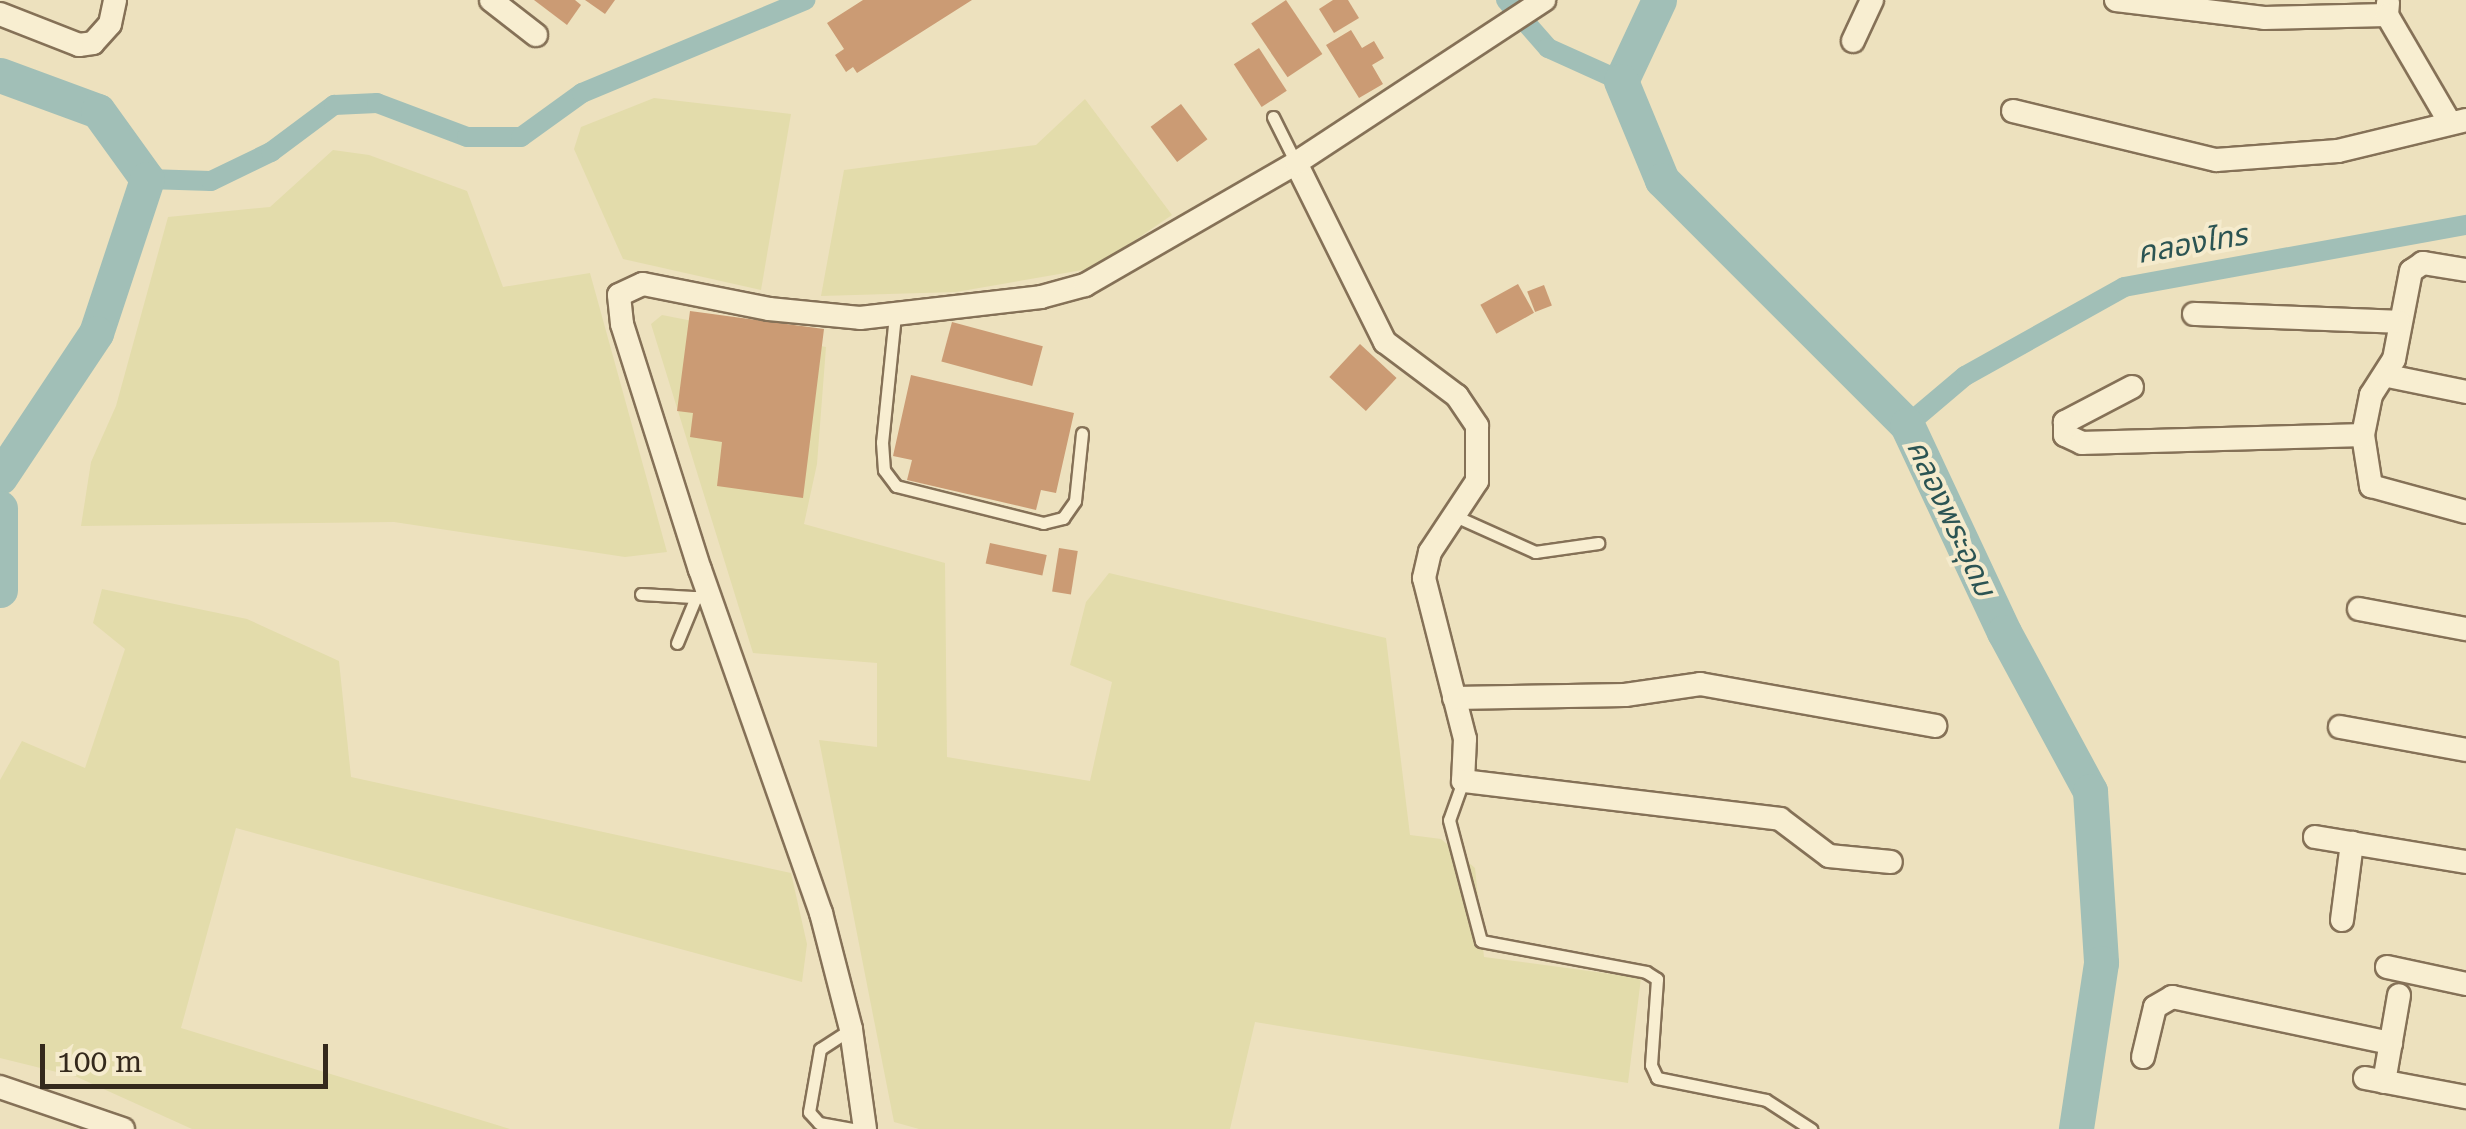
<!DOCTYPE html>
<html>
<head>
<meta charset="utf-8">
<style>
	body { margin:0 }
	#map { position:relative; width:2466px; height:1129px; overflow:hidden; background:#ede1be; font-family:"Roboto Serif","Noto Sans Thai",serif }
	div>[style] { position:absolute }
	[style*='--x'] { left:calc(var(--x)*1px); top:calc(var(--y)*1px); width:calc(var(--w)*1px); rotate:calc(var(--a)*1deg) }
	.farmland>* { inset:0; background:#e3dcab }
	.canal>* { height:20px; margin:-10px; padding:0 10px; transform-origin:10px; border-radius:10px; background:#a1bfb7 }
	.river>* { height:35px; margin:-17.5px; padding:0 17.5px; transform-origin:17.5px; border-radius:17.5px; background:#a1bfb7 }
	.building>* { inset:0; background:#cb9b74; transform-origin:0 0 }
	.roads { filter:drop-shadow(2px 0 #857157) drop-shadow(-2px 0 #857157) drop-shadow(0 2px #857157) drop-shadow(0 -2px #857157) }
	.lane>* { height:11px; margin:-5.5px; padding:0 5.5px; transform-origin:5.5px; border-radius:5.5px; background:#f8eed1 }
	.street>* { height:22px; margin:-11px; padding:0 11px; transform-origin:11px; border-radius:11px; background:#f8eed1 }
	span { translate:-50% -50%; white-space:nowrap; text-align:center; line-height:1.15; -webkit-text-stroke:8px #f5ebcd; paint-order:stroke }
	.water-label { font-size:30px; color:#2b5453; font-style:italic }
	.scale { position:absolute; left:40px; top:1044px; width:288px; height:45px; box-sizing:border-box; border:5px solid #34291c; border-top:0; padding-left:12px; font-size:30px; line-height:35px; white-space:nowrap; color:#34291c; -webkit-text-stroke:8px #f5ebcd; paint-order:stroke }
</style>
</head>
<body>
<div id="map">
	<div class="farmland">
		<div style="clip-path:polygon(654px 98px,791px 114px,761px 290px,623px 259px,574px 149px,581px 127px)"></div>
		<div style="clip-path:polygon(1085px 99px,1172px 215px,1094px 268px,956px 292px,821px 296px,844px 170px,1036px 145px)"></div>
		<div style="clip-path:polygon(333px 150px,369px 155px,467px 191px,503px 287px,590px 273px,667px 552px,625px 557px,394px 522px,81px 526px,91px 462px,116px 406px,168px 217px,270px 207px)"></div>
		<div style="clip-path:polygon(662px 315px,826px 347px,817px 464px,804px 524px,945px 563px,947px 757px,1090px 781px,1112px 682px,1070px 665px,1086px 602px,1109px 573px,1386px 638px,1410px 835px,1441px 839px,1475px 868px,1484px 957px,1641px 978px,1628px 1083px,1255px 1022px,1230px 1129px,919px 1129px,894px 1122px,819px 740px,877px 747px,877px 663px,753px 653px,651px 324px)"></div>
		<div style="clip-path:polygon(102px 589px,247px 619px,339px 661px,351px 777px,791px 873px,807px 944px,802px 982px,236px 828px,181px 1028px,510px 1129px,192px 1129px,77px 1077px,0 1058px,0 780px,22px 741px,85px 768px,125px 649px,93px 623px)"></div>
	</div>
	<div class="canal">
		<div style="--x:1506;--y:0;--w:64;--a:48.8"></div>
		<div style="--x:1548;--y:48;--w:80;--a:24.3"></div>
		<div style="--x:147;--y:179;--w:64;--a:1.8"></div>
		<div style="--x:211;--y:181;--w:67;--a:-25.8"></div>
		<div style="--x:271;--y:152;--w:79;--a:-36.7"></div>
		<div style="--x:334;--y:105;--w:43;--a:-2.7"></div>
		<div style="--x:377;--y:103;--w:96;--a:20.7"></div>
		<div style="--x:467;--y:137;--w:54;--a:0"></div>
		<div style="--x:521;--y:137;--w:75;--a:-35.8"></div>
		<div style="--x:582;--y:93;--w:242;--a:-22.6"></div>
		<div style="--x:1907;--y:425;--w:76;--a:-40.2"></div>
		<div style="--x:1965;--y:376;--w:182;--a:-29.2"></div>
		<div style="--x:2124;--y:287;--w:348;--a:-10.3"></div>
	</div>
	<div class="river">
		<div style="--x:1659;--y:0;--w:89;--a:115.1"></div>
		<div style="--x:1621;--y:81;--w:107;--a:67.5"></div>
		<div style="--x:1662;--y:180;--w:346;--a:45"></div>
		<div style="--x:1907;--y:425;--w:229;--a:64.9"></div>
		<div style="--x:2004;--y:632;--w:181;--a:61.6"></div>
		<div style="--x:2090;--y:791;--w:172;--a:86.3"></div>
		<div style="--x:2101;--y:963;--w:168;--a:98.6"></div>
		<div style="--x:0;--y:75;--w:104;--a:20.2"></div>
		<div style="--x:98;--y:111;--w:84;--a:54.2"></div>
		<div style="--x:147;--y:179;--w:162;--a:108.3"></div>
		<div style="--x:96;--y:333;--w:173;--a:123.7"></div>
		<div style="--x:0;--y:508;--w:82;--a:90"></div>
	</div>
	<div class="building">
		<div style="clip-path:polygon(534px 0,575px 0,581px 5px,567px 25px)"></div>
		<div style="clip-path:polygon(585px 0,615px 0,605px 14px)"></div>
		<div style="clip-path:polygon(863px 0,972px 0,857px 73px,853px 67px,846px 72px,835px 55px,844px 49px,827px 23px)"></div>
		<div style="left:1286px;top:0;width:65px;height:42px;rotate:56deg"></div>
		<div style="clip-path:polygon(1333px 0,1348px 0,1359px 18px,1334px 33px,1319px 9px)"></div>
		<div style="clip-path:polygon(1351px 30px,1362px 48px,1374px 41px,1384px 58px,1372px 65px,1383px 84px,1359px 98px,1326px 45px)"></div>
		<div style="left:1259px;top:48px;width:51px;height:30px;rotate:57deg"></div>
		<div style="left:1181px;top:104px;width:44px;height:38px;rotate:53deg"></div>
		<div style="left:1518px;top:284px;width:33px;height:43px;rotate:61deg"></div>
		<div style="left:1544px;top:285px;width:22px;height:18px;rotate:69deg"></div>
		<div style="clip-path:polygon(690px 311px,824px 329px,803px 498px,717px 486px,722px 442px,690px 437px,693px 413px,677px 411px)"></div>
		<div style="left:952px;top:322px;width:94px;height:41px;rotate:15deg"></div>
		<div style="left:1360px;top:344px;width:50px;height:45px;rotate:43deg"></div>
		<div style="clip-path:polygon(911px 375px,1074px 413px,1056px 493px,1041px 490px,1036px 510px,907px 480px,912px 460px,893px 456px)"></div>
		<div style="left:990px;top:543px;width:58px;height:21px;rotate:12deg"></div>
		<div style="left:1059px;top:548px;width:19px;height:44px;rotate:9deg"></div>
	</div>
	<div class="roads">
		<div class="lane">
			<div style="--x:1273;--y:117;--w:51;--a:63.4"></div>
			<div style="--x:895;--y:315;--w:128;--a:95.8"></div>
			<div style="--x:882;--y:442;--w:28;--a:86"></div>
			<div style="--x:884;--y:470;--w:20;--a:53"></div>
			<div style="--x:896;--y:486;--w:152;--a:14.1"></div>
			<div style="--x:1043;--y:523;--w:21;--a:-14"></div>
			<div style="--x:1063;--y:518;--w:21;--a:-55"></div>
			<div style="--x:1075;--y:501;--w:68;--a:-84.1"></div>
			<div style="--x:1455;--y:516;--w:88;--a:24.2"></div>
			<div style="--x:1535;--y:552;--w:64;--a:-8.1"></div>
			<div style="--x:641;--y:594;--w:69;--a:3.3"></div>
			<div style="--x:677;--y:643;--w:50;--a:-67.6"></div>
			<div style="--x:1463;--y:781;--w:41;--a:109.7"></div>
			<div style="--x:1449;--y:820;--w:125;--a:75.2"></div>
			<div style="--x:1481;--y:941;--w:168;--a:10.6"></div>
			<div style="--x:1646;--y:972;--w:13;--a:32"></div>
			<div style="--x:1657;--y:979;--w:86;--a:94"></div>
			<div style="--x:1651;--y:1065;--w:14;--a:65"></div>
			<div style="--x:1657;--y:1078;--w:111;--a:11.4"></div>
			<div style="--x:1766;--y:1100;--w:54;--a:32.8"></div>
			<div style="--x:851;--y:1029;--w:37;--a:147"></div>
			<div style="--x:820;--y:1049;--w:64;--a:99.9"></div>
			<div style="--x:809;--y:1112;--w:15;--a:48"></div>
			<div style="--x:819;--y:1123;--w:35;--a:10"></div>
		</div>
		<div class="street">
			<div style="--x:491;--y:0;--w:57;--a:37.9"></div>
			<div style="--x:2116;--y:0;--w:149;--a:6.9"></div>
			<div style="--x:2264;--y:18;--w:123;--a:-1.4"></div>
			<div style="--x:2388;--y:3;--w:12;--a:95"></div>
			<div style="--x:2387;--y:15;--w:123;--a:59.7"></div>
			<div style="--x:0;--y:14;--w:85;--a:21.4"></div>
			<div style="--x:79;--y:45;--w:14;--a:-8"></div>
			<div style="--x:93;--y:43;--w:25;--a:-48"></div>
			<div style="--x:110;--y:24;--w:25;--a:-78"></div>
			<div style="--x:1853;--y:41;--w:45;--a:-65.1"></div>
			<div style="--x:2013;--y:111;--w:209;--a:13.6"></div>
			<div style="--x:2216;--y:160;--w:122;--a:-4.2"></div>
			<div style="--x:2338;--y:151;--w:132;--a:-13.6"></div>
			<div style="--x:1296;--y:163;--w:200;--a:63.6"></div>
			<div style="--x:1385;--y:342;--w:90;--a:36.9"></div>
			<div style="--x:1457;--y:396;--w:36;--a:56"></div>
			<div style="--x:1477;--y:426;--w:55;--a:90"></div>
			<div style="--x:1477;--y:481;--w:85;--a:123.5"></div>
			<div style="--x:1430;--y:552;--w:27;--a:103"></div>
			<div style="--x:1424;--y:578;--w:166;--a:75.7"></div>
			<div style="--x:1465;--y:739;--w:42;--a:92.7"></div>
			<div style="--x:1463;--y:781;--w:319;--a:6.8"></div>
			<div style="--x:1780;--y:819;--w:61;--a:37.1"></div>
			<div style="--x:1829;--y:856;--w:62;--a:5.5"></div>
			<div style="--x:2466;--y:270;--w:44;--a:-170.8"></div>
			<div style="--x:2423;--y:263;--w:14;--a:146"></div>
			<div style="--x:2411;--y:271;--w:90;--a:100.9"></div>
			<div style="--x:2394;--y:359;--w:43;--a:122.6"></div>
			<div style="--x:2371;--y:395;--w:41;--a:101.3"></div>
			<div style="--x:2363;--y:435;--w:52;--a:81.1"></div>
			<div style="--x:2371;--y:486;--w:98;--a:15.3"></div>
			<div style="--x:2194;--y:314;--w:205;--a:2.2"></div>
			<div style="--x:2388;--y:376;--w:80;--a:11.6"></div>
			<div style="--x:2132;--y:387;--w:76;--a:152.4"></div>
			<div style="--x:2065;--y:422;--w:13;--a:90"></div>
			<div style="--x:2065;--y:435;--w:19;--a:25"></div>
			<div style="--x:2082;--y:443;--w:281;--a:-1.6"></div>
			<div style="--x:2359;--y:609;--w:109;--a:10.6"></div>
			<div style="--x:1454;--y:698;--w:171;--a:-1"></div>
			<div style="--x:1625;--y:695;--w:76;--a:-8.3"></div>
			<div style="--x:1700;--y:684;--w:239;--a:10.1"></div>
			<div style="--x:2340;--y:727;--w:128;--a:10.3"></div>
			<div style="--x:2315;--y:837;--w:153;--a:9.4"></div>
			<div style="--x:2342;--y:920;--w:78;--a:-82.6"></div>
			<div style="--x:2387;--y:967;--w:81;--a:12.1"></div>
			<div style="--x:2143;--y:1057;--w:51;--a:-76.5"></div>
			<div style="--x:2155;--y:1007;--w:20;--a:-30"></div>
			<div style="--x:2172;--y:997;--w:224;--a:11.9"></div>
			<div style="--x:2365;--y:1078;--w:103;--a:10.7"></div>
			<div style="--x:2384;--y:1082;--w:88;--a:-80.2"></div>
			<div style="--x:0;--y:1087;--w:130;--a:18.9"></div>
			<div style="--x:865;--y:1129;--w:101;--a:-98"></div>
			<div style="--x:851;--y:1029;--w:120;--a:-104.5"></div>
			<div style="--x:821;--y:913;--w:364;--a:-109.4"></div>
			<div style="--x:700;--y:570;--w:258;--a:-107.6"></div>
			<div style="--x:622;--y:324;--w:29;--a:-96"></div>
			<div style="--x:619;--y:295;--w:26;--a:-25"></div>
			<div style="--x:643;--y:284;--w:128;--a:11.2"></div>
			<div style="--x:769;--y:309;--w:91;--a:5.6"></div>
			<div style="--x:860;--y:318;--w:182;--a:-6.6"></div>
			<div style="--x:1041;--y:297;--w:46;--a:-15.3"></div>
			<div style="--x:1085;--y:285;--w:244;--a:-30"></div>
			<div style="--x:1296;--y:163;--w:297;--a:-33.3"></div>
		</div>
	</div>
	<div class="water-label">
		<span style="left:2192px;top:244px;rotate:-10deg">คลองไทร</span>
		<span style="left:1951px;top:518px;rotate:65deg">คลองพระอุดม</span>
	</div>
	<div class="scale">100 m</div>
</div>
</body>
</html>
